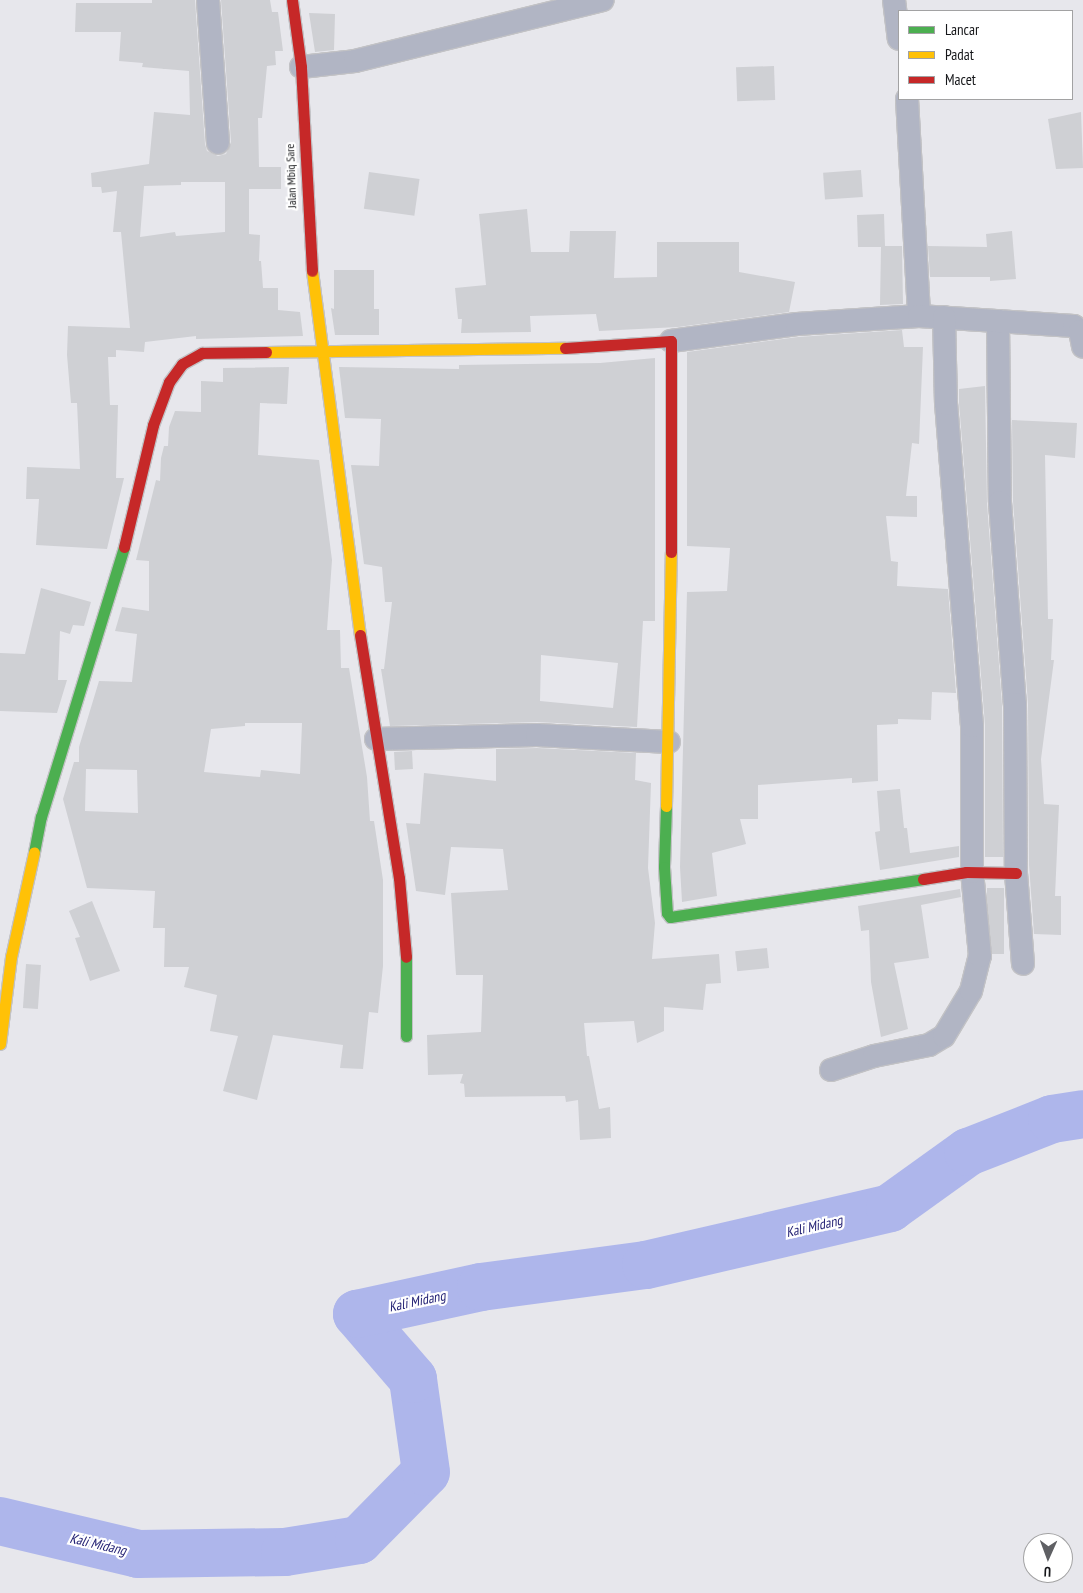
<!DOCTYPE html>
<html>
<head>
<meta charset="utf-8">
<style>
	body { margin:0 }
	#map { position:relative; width:1083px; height:1593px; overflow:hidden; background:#e7e7ec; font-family:"PT Sans Narrow",sans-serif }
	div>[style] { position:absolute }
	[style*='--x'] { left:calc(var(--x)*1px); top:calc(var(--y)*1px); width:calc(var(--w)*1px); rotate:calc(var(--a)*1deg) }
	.river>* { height:48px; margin:-24px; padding:0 24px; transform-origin:24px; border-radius:24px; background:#aeb6eb }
	.building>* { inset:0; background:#cfd0d4; transform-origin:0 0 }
	.roads { filter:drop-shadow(1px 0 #c2c2c5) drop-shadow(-1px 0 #c2c2c5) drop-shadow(0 1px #c2c2c5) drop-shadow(0 -1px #c2c2c5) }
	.street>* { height:22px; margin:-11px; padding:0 11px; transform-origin:11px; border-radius:11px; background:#b1b5c4 }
	.fast>* { height:11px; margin:-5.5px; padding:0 5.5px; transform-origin:5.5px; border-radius:5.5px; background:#4caf50 }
	.slow>* { height:11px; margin:-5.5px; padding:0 5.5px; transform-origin:5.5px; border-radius:5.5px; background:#ffc107 }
	.jam>* { height:11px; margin:-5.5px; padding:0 5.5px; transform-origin:5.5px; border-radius:5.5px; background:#c62828 }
	span { translate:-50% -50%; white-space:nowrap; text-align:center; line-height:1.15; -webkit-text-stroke:4.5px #fff; paint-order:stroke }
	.street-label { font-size:12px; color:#16171a }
	.water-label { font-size:14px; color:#252375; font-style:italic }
	.legend { position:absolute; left:898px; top:10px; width:175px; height:90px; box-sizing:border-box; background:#fff; border:1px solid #a2a2a3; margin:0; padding:6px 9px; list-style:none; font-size:15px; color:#16171a }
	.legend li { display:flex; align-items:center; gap:10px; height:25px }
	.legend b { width:25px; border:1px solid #a2a2a3 }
	.north { position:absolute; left:1023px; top:1533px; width:50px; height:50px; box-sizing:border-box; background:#fff; border:1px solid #a2a2a3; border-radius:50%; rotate:182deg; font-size:14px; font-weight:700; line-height:20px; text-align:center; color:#16171a }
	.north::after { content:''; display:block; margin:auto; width:18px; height:22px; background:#5f6064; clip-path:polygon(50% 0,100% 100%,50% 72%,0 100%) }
</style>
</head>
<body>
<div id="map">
	<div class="river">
		<div style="--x:0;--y:1521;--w:142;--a:13.4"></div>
		<div style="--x:138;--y:1554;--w:147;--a:-0.8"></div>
		<div style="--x:285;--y:1552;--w:75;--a:-9.2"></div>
		<div style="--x:359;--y:1540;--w:95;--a:-45.4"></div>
		<div style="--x:426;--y:1472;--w:94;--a:-98"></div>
		<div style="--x:413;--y:1379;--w:86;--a:-130.7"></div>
		<div style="--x:357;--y:1314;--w:127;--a:-12.3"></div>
		<div style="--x:481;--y:1287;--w:166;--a:-7.6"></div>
		<div style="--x:646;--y:1265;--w:251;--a:-13.1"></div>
		<div style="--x:890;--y:1208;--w:96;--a:-35.7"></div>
		<div style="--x:968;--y:1152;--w:90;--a:-21.4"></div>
		<div style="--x:1052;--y:1119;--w:31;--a:-9"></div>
	</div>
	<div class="building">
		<div style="clip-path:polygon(evenodd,152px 0,195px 0,205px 144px,207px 151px,218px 156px,226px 154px,231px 142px,221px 0,270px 0,272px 12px,278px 12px,283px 51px,275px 51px,276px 65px,267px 66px,262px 118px,258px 118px,259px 167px,281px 167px,281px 189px,249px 189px,249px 234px,260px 235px,259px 261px,261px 261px,263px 288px,278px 288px,278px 310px,300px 312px,303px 336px,196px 339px,196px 336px,145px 342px,144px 352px,116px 350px,116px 357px,108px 357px,110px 405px,118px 405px,116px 478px,124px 478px,107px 549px,36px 545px,39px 499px,26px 499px,27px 467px,80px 469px,77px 403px,71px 403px,67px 355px,68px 326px,130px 328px,121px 232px,113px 232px,117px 191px,102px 193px,101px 187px,92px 187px,91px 173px,149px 164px,154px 112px,190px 115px,189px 71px,142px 67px,143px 63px,119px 61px,121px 32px,75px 32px,76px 3px,152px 3px,152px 0,181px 182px,225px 182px,225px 232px,176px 236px,175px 232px,140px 237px,144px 186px,181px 185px,181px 182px)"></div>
		<div style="clip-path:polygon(309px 13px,335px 14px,334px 50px,315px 52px)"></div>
		<div style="left:774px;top:66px;width:34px;height:38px;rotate:88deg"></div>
		<div style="clip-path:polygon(1081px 112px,1083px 168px,1056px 169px,1048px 119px)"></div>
		<div style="left:861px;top:170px;width:27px;height:38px;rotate:86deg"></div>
		<div style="left:369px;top:172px;width:51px;height:37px;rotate:8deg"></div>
		<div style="clip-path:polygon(527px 209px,531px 252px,569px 252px,570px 231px,616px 231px,614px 278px,657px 277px,657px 242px,739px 242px,739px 272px,795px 282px,789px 312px,678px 327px,599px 331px,596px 314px,530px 316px,531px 332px,461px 333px,462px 319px,458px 319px,455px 288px,486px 285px,479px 214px)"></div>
		<div style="clip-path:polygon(884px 214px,885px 246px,902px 246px,903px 304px,880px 305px,881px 247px,858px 247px,857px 215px)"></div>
		<div style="clip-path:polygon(1012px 231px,1016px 279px,990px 281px,990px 277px,930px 277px,928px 246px,987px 247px,986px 234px)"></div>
		<div style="clip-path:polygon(334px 270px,374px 270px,374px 309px,379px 309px,379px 335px,335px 335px,331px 308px,334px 309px)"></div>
		<div style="clip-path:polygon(902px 330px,904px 347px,923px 347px,919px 444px,912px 443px,906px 496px,917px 496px,917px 517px,886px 516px,891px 561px,898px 562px,897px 586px,948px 589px,956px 693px,932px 692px,931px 720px,898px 719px,898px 724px,877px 725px,878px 781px,852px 783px,852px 778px,758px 785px,758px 819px,740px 819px,746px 844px,712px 853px,717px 896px,682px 902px,680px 867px,687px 592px,727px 591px,730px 548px,687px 546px,687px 352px,798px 337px)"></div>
		<div style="clip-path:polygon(evenodd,655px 358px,655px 621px,643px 621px,637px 727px,537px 722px,390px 726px,381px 669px,384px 669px,392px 602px,385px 602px,382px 567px,364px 564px,351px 465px,379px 466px,381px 419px,345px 418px,339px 367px,459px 369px,459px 365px,600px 363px,655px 358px,541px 655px,618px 663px,613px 708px,540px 701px,541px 655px)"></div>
		<div style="clip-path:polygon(evenodd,289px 367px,287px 404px,260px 403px,258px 455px,319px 460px,332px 560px,327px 630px,340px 630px,341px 668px,349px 668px,367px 777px,370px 821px,374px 821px,383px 880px,383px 966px,378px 1013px,369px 1012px,363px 1069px,340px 1068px,343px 1045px,273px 1035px,257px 1100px,223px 1091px,238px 1036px,210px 1031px,217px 995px,184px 987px,189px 967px,164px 967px,165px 928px,153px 928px,155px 891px,87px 888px,63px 799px,74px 762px,79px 762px,79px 747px,99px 681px,132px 682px,137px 634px,115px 631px,122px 607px,149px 611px,149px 561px,136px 560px,156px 480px,160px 481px,161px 458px,164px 446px,168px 446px,169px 427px,175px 411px,201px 412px,201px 381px,223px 382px,223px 368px,289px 367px,245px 723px,302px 723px,300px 774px,261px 770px,260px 777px,204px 772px,211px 729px,245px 726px,245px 723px,289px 367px,86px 769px,137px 770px,138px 813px,85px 811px,86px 769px)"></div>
		<div style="clip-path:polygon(985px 386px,987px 503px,1002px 705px,1003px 857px,985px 857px,985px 725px,959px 403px,959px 389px)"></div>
		<div style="clip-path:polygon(1012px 420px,1077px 423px,1075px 458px,1045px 455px,1048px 619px,1053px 619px,1051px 660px,1054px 660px,1041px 759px,1044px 804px,1059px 805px,1055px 896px,1061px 896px,1061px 935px,1034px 934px,1029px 865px,1028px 704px,1013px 501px)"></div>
		<div style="clip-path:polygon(41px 588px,91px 602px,84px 626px,73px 625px,70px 634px,60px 631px,58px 680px,67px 680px,57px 713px,0 711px,0 653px,25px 654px)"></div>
		<div style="clip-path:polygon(537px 748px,636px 753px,635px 780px,651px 783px,648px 868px,655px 923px,652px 959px,719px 954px,721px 983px,706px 984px,703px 1010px,664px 1007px,664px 1031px,637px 1043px,634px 1021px,584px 1023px,587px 1056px,589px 1056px,599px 1109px,610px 1107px,611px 1138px,580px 1140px,578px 1100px,566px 1102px,565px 1096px,465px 1097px,464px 1084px,460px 1083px,463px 1074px,428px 1075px,427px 1035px,481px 1032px,483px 975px,456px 975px,451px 893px,508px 890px,503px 849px,451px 847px,445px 895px,416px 891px,406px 823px,420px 824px,424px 773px,496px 781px,496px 749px)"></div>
		<div style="left:412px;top:751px;width:18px;height:18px;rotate:87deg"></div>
		<div style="clip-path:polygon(900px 789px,904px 828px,907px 828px,910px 853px,959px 846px,959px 857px,880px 870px,875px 832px,880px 831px,877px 791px)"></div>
		<div style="left:987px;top:888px;width:17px;height:66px"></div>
		<div style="clip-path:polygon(960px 889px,961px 897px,921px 905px,929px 958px,894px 963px,908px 1029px,881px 1037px,871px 982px,869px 930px,861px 931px,858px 906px)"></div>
		<div style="clip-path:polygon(92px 901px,120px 971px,90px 981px,75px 938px,80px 937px,69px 911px)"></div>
		<div style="left:767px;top:948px;width:20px;height:32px;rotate:84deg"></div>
		<div style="left:26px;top:964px;width:15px;height:44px;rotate:4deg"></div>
	</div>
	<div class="roads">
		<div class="street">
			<div style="--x:208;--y:0;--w:143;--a:86"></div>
			<div style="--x:894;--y:0;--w:39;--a:83"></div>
			<div style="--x:301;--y:67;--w:54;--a:-6.3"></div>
			<div style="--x:355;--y:61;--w:255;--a:-13.8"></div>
			<div style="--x:907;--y:99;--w:217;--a:86.8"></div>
			<div style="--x:998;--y:321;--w:181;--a:89.4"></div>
			<div style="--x:1000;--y:502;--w:203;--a:85.8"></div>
			<div style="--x:1015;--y:704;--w:169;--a:89.7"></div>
			<div style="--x:1016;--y:873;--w:91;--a:85.6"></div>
			<div style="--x:671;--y:341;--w:127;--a:-7.7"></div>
			<div style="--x:797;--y:324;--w:122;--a:-3.8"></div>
			<div style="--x:919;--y:316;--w:155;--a:3.7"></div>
			<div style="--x:1074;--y:326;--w:8;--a:40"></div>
			<div style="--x:1080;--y:331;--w:16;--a:79"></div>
			<div style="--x:376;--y:739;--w:161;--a:-1.4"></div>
			<div style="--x:537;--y:735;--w:132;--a:3"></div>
			<div style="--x:831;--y:1070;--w:45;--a:-18"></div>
			<div style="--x:874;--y:1056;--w:56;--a:-11.3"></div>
			<div style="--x:929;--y:1045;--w:17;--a:-31"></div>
			<div style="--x:944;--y:1036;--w:52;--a:-59"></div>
			<div style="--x:971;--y:991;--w:36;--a:-76"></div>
			<div style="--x:980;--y:956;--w:84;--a:-95.4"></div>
			<div style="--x:972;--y:872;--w:146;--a:-90"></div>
			<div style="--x:972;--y:726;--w:323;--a:-94.6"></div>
			<div style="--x:946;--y:404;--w:87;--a:-91.3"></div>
		</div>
		<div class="fast">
			<div style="--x:666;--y:806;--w:61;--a:91.9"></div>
			<div style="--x:664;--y:867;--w:46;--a:86.3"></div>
			<div style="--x:667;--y:913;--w:5;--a:53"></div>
			<div style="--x:670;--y:917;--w:256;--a:-8.5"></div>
			<div style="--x:34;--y:852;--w:36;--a:-79"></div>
			<div style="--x:41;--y:817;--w:282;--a:-72.9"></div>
			<div style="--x:406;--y:1036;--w:79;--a:-90"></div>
		</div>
		<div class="slow">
			<div style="--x:312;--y:271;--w:367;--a:82.5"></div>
			<div style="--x:266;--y:352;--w:299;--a:-0.8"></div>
			<div style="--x:666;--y:806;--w:254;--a:-88.9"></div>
			<div style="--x:0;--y:1044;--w:88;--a:-82.8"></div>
			<div style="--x:11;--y:957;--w:107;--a:-77.6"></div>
		</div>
		<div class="jam">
			<div style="--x:292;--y:0;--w:68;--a:82.3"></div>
			<div style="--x:301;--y:67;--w:204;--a:86.9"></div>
			<div style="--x:565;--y:348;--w:106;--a:-3.8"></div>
			<div style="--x:671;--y:341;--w:211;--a:90"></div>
			<div style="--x:124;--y:547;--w:125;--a:-76.6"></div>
			<div style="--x:153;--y:425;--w:46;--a:-69.6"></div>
			<div style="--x:169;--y:382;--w:22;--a:-54"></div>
			<div style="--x:182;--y:364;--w:23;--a:-29"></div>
			<div style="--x:202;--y:353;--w:64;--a:-0.9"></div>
			<div style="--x:360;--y:635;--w:246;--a:80.9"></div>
			<div style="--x:399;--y:878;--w:79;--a:84.9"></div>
			<div style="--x:923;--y:879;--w:44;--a:-9.2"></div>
			<div style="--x:966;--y:872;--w:50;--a:1.1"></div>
		</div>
	</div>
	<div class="street-label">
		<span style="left:291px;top:176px;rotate:-92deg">Jalan Mbiq Sare</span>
	</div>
	<div class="water-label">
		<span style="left:814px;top:1226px;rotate:-13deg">Kali Midang</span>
		<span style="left:417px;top:1301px;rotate:-12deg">Kali Midang</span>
		<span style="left:98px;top:1544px;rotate:13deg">Kali Midang</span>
	</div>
	<ul class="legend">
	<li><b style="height:6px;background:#4caf50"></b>Lancar</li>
	<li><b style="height:6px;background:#ffc107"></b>Padat</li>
	<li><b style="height:6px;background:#c62828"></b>Macet</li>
	</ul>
	<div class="north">U</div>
</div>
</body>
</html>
